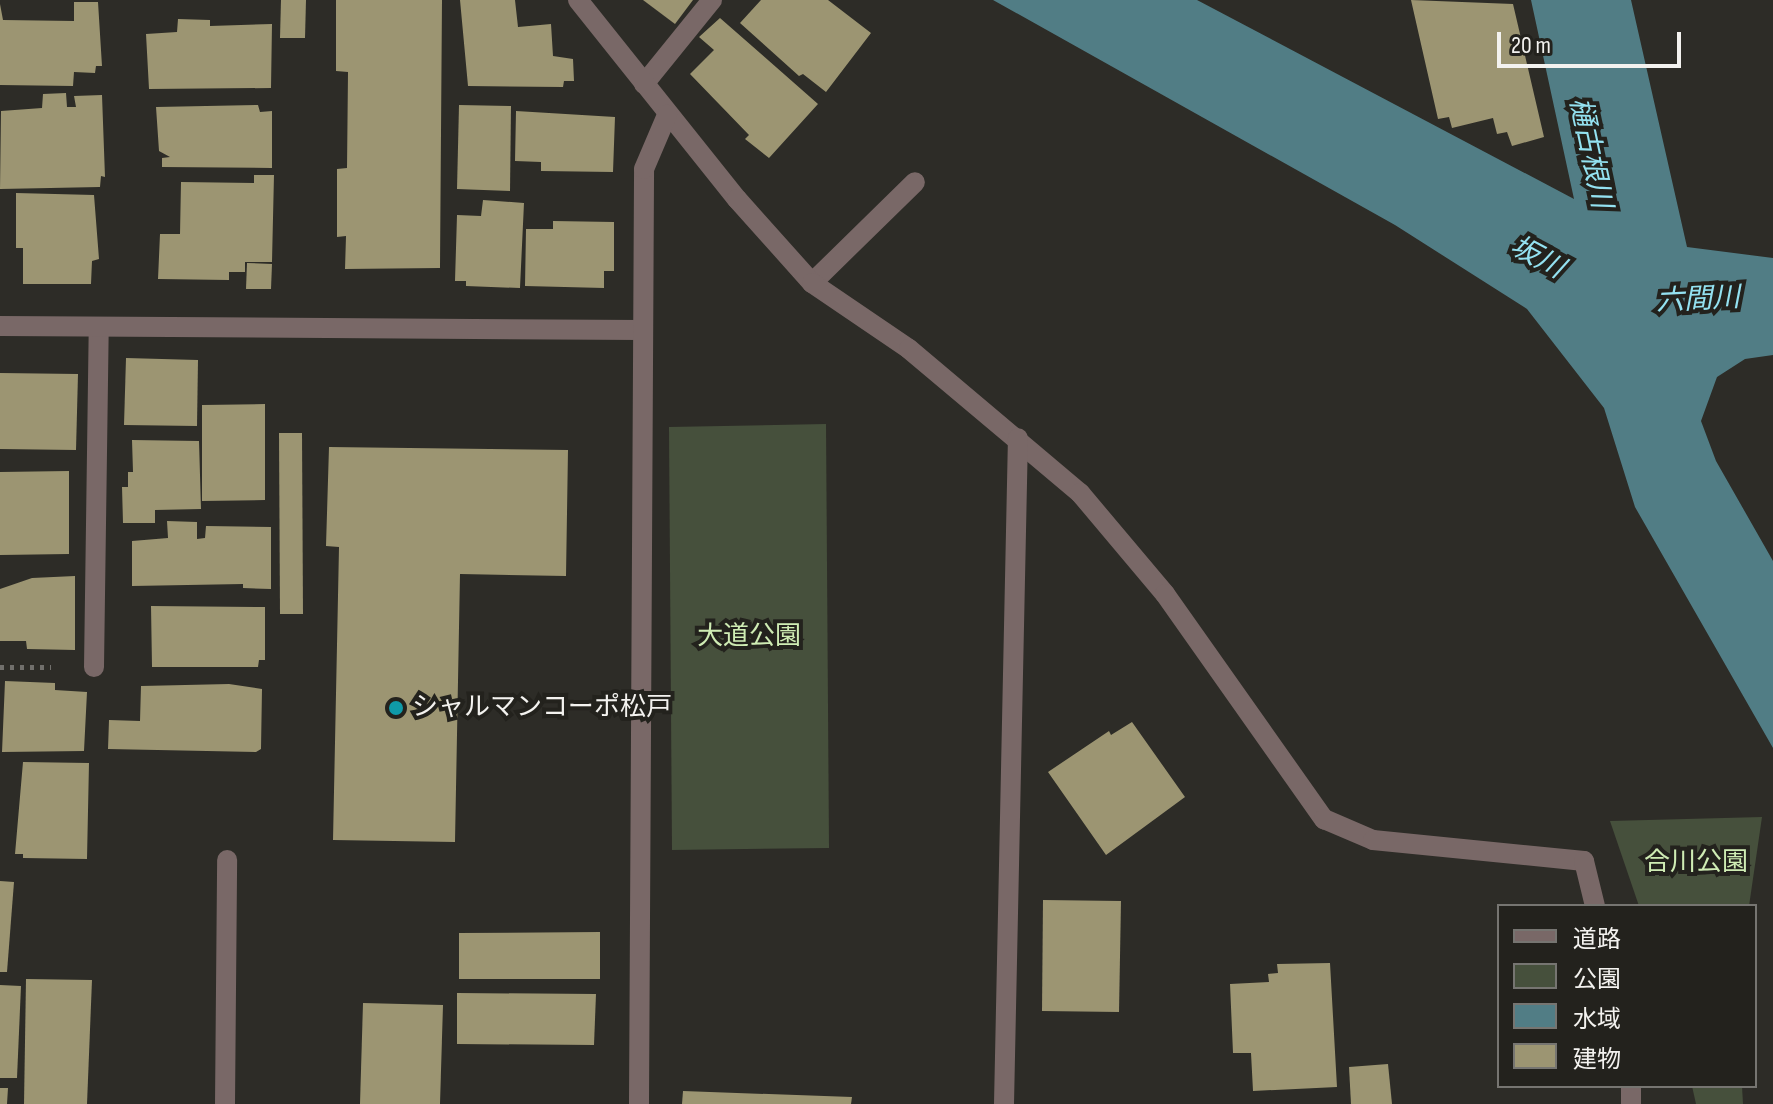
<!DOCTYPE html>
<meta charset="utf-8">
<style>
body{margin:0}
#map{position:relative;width:1773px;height:1104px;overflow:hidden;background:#2d2c27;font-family:"Sofia Sans Condensed","Noto Sans JP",sans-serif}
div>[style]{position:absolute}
.green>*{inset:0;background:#46503c}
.water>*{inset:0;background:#517d85}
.building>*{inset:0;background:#9c9572}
.path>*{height:5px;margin-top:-2.5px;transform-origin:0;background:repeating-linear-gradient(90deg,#71706c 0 4px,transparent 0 10px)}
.service>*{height:20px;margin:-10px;padding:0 10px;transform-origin:10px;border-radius:10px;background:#796867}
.minor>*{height:20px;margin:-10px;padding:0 10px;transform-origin:10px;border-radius:10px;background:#796867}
.dots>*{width:22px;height:22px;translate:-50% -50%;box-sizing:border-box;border:4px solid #23221d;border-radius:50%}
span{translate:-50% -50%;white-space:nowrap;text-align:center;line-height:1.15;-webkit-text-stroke:8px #23221d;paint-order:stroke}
.park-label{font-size:26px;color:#cfecb4}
.poi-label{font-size:26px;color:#f3f2ef}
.left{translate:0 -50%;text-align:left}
.water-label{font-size:28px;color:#94e2f1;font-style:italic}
.legend{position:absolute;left:1497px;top:904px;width:260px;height:184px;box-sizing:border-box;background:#23221d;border:2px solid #767571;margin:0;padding:10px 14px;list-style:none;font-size:24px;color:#f3f2ef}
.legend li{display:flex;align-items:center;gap:16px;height:40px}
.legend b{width:40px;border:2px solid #767571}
.scale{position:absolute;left:1497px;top:32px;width:184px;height:36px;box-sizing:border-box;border:4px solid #f3f2ef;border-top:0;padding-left:10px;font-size:24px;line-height:28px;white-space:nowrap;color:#f3f2ef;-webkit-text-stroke:6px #23221d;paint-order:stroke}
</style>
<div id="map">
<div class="green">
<div style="clip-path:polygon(826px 424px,829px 848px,672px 850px,669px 427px)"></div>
<div style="clip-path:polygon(1762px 817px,1749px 906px,1639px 906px,1610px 821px)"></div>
<div style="clip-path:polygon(1692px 1086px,1742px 1086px,1743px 1104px,1696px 1104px)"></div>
</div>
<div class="water">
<div style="clip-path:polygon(993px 0,1197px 0,1574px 199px,1531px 0,1631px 0,1687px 247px,1773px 258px,1773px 355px,1745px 359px,1717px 377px,1701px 421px,1716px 461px,1773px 561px,1773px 748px,1635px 507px,1604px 408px,1527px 309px,1395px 225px)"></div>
</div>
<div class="building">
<div style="clip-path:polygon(281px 0,306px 0,305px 38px,280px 38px)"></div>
<div style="clip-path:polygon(336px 0,442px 0,440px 268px,345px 269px,346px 236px,337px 237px,337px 169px,347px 168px,348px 72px,336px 71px)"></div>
<div style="clip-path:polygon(460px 0,515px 0,518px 27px,551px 24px,553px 56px,573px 59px,574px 81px,564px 81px,563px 87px,468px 86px)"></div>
<div style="clip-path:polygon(643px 0,693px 0,675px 24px)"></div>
<div style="clip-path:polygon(761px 0,828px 0,871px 33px,826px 92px,803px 74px,799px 76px,740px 23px)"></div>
<div style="clip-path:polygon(1411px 0,1513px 4px,1544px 137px,1512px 146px,1507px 132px,1497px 134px,1493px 118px,1452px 128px,1449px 117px,1438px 119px)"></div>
<div style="clip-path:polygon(74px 2px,98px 2px,102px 66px,96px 66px,95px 73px,74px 72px,73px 86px,0 85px,0 4px,3px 20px,74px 21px)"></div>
<div style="clip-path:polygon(720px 18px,818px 104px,769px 158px,745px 139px,749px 135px,690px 74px,714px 50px,699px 37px)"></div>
<div style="clip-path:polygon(178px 19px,210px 20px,210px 26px,272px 24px,271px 88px,149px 89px,146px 34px,177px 32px)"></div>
<div style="clip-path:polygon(66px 93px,67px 107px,76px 107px,74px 96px,102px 95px,105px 177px,101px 176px,100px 187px,0 189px,1px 111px,42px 108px,43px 94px)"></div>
<div style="clip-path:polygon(258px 105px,260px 112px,272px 111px,272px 168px,162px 167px,162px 158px,170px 157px,159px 151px,156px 107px)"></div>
<div style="clip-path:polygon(459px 105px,511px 106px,510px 191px,457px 189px)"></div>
<div style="clip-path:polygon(516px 111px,615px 117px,613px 172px,541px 171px,541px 162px,515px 161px)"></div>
<div style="clip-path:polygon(254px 175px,274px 175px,272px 262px,245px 262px,245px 272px,229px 272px,229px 280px,158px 279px,160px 234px,180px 234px,181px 182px,254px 183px)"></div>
<div style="clip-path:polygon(16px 193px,94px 195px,99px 259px,92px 261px,91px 284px,23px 284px,23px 248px,16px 248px)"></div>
<div style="clip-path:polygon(483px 200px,524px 203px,520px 288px,466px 286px,466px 281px,455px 281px,457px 215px,481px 216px)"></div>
<div style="clip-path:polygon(553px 221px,614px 222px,614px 271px,604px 271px,604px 288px,525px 286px,526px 229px,553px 229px)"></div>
<div style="clip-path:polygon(247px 263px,272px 264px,271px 289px,246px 289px)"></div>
<div style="clip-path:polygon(126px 358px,198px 360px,197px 426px,124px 425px)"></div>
<div style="clip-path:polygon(0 373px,78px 374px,76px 450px,0 449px)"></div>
<div style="clip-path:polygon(265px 404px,265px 500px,202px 501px,202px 405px)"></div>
<div style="clip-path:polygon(279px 433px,302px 433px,303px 614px,280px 614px)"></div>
<div style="clip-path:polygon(132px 440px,199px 441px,201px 509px,155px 510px,155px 523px,123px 523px,122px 487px,128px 487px,128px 472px,133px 472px)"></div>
<div style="clip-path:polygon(329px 447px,568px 450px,566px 576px,460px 574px,455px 842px,333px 840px,339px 547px,326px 546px)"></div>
<div style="clip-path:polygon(69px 471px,69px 554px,0 555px,0 472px)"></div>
<div style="clip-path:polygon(167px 521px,197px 522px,197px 539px,205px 538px,206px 526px,271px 527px,271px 589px,243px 588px,243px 584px,132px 586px,132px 541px,168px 538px)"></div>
<div style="clip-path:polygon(75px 576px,75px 650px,27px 649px,26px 641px,0 641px,0 589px,32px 578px)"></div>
<div style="clip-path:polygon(151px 606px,265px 607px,265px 660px,259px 660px,258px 667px,152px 667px)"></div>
<div style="clip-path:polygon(5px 681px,55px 683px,55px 690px,87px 692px,84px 751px,2px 752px)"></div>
<div style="clip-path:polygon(229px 684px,262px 689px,261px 749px,256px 752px,108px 749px,109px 720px,140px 721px,141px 686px)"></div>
<div style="clip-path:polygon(1132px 722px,1185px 797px,1106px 855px,1048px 772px,1109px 731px,1111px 735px)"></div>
<div style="clip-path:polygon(23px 762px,89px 763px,87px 859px,23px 858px,23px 854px,15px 854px)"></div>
<div style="clip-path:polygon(0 881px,14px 882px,7px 972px,0 972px)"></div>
<div style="clip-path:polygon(1043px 900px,1121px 901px,1119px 1012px,1042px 1011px)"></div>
<div style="clip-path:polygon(600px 932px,600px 979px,459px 979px,459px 933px)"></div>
<div style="clip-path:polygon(1330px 963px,1337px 1087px,1253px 1091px,1251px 1053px,1233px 1053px,1230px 984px,1269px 982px,1268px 974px,1278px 973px,1277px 964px)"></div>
<div style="clip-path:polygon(26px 979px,92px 980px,87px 1104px,24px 1104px)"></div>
<div style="clip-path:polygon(0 985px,21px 986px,17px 1078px,0 1078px)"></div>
<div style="clip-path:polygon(457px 993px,596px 994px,594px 1045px,457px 1044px)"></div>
<div style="clip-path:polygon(363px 1003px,443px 1005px,440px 1104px,360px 1104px)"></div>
<div style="clip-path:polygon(1388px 1064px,1392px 1104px,1351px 1104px,1349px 1067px)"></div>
<div style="clip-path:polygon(0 1088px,8px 1088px,7px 1104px,0 1104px)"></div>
<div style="clip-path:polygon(683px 1091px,852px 1097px,851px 1104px,682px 1104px)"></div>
</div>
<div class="path">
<div style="left:0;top:667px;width:51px"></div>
</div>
<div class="service">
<div style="left:644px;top:84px;width:108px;rotate:-51deg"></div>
<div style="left:812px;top:283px;width:144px;rotate:-44.4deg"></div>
<div style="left:94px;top:667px;width:340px;rotate:-89.2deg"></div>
<div style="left:225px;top:1104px;width:244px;rotate:-89.5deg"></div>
</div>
<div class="minor">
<div style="left:578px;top:0;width:255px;rotate:51.4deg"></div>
<div style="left:737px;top:199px;width:113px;rotate:48.2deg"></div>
<div style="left:812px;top:283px;width:117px;rotate:34.2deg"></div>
<div style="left:909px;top:349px;width:224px;rotate:40.1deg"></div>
<div style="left:1080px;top:493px;width:132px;rotate:49.9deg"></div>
<div style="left:1165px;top:594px;width:276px;rotate:54.8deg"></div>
<div style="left:1324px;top:819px;width:53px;rotate:23.2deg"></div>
<div style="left:1373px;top:840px;width:212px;rotate:5.7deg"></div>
<div style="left:1584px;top:861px;width:46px;rotate:76.3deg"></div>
<div style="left:0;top:326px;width:641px;rotate:0.36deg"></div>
<div style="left:1631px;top:1086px;width:18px;rotate:90deg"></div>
<div style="left:639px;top:1104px;width:935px;rotate:-89.69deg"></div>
<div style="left:644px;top:169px;width:59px;rotate:-66.9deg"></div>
<div style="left:1004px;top:1104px;width:666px;rotate:-88.8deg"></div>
</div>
<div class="dots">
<div style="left:396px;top:708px;background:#0f9aa8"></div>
</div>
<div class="park-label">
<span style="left:749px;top:637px">大道公園</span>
<span style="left:1696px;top:863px">合川公園</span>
</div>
<div class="poi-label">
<span class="left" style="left:412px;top:708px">シャルマンコーポ松戸</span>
</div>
<div class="water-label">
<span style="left:1590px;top:153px;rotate:78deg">樋古根川</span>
<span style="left:1537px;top:258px;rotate:28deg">坂川</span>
<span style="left:1698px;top:300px;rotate:-3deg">六間川</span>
</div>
<ul class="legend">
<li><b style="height:10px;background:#796867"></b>道路</li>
<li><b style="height:22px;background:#46503c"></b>公園</li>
<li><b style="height:22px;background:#517d85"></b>水域</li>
<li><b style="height:22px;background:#9c9572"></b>建物</li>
</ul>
<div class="scale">20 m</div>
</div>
